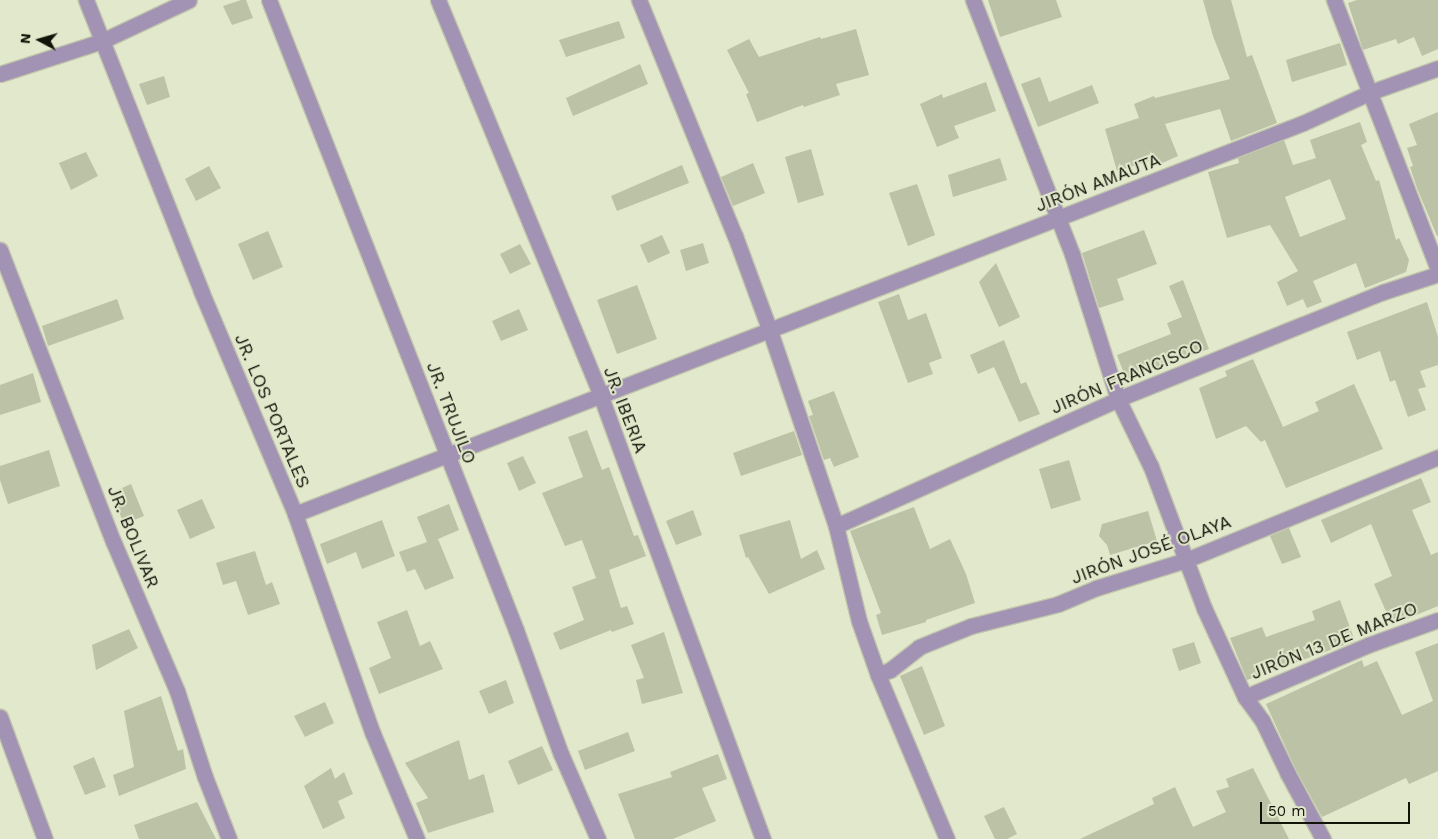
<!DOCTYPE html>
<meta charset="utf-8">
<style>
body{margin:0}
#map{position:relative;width:1438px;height:839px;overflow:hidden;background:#e2e8cb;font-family:"Work Sans",sans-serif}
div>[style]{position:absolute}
.building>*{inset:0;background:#bbc2a5}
.roads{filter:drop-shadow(1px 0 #c1c6ac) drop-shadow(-1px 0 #c1c6ac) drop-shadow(0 1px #c1c6ac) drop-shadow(0 -1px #c1c6ac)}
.street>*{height:15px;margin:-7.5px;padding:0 7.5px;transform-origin:7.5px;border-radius:7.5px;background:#a292b3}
span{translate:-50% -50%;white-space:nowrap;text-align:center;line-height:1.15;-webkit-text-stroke:4px #e2e8cb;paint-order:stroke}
.street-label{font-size:18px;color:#121409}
.north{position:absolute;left:15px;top:15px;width:50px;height:50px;-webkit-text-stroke:4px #e2e8cb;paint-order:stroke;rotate:276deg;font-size:14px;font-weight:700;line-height:20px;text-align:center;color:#121409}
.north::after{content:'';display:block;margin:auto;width:18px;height:22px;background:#121409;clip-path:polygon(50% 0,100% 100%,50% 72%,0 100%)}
.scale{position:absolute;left:1260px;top:802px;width:150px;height:22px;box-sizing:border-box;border:2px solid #121409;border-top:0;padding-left:6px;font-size:15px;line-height:18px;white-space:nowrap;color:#121409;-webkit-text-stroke:4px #e2e8cb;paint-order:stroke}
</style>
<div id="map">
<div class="building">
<div style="clip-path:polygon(241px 0,246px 0,253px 18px,232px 25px,223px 6px)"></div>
<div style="clip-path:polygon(988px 0,1056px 0,1062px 17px,1000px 37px)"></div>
<div style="clip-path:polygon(1203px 0,1231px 0,1247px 57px,1252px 55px,1277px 123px,1231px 141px,1220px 109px,1165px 124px,1178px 156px,1158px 165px,1156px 159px,1117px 171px,1105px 129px,1139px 118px,1134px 104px,1154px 96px,1155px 98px,1230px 79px,1213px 36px)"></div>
<div style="clip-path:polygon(1357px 0,1438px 0,1438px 49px,1422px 56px,1414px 37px,1398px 44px,1396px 39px,1363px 50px,1348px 3px)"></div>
<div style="clip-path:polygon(619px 21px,625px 38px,566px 57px,559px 40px)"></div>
<div style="clip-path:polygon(856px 29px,869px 75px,836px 84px,840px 95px,804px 107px,803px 105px,757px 122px,746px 94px,749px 93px,727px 50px,749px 39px,759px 57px,820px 37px,821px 39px)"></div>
<div style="clip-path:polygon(1340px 43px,1347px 65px,1292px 82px,1286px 60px)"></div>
<div style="clip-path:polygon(640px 64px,648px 84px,573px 116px,566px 98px)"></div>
<div style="clip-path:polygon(164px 76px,170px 97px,147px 105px,139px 84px)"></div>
<div style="clip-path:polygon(1040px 77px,1049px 102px,1092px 85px,1099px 103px,1038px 127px,1021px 84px)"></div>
<div style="clip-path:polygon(986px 82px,996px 111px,954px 126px,959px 138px,937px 147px,920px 104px,942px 94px,943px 98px)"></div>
<div style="clip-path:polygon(1438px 112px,1438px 236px,1437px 236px,1417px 188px,1410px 167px,1413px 166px,1407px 148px,1417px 145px,1409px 124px)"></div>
<div style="clip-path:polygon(evenodd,1360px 122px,1367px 142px,1361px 145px,1376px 181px,1379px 180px,1396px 240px,1399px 238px,1409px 260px,1406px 272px,1365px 288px,1356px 263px,1313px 281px,1322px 302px,1307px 308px,1303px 299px,1287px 306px,1277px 282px,1298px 271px,1270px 225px,1227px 238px,1208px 172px,1239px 163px,1238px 158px,1284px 140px,1293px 165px,1316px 158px,1310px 140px,1360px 122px,1330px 179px,1346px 219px,1300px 237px,1285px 197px,1330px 179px)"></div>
<div style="clip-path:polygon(811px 149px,824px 195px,798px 203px,785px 157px)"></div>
<div style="clip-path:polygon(86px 152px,98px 176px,71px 190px,59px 163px)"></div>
<div style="clip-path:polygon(1000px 158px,1007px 180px,953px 197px,948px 175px)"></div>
<div style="clip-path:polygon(753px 163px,765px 193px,733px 206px,721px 177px)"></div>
<div style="clip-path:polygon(682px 165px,689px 183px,617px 211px,611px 196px)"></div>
<div style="clip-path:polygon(209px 166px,221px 188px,196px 201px,185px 179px)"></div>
<div style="clip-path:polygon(917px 184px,935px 235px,908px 246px,889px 193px)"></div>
<div style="clip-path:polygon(1144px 230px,1157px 264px,1117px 279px,1124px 300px,1099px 308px,1082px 253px)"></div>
<div style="clip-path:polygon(268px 231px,283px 267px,253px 280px,238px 244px)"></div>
<div style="clip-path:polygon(662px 235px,670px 253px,648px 263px,640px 245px)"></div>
<div style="clip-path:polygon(703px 243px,709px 263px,686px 271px,680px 250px)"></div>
<div style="clip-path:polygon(520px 244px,531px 264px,510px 274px,500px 254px)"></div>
<div style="clip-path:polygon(996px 263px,1020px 317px,999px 327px,979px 282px)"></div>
<div style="clip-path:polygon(1183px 280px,1209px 349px,1126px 379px,1117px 355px,1171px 334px,1167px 323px,1182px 317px,1169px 286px)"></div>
<div style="clip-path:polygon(637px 285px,657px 339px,617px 354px,597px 300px)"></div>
<div style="clip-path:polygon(899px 294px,908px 320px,926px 313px,942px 358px,929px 363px,933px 374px,908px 383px,878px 302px)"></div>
<div style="clip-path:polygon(117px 299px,124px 319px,48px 346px,42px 326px)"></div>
<div style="clip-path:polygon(1427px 302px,1438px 337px,1438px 365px,1420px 371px,1426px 387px,1418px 389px,1426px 410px,1408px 417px,1395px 380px,1390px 382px,1380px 351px,1357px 360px,1347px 332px)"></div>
<div style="clip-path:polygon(519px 309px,528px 330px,501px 341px,492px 321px)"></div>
<div style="clip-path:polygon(1004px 340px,1021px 384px,1026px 382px,1040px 414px,1019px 422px,994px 367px,978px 374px,970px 355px)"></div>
<div style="clip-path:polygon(1253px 359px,1283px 427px,1319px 411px,1315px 402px,1354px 384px,1383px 449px,1286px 488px,1265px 440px,1261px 442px,1246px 426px,1216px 439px,1199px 388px,1227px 376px,1225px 371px)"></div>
<div style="clip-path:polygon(33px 373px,41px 402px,0 415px,0 385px)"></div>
<div style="clip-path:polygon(834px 391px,859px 457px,834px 467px,830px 458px,824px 460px,809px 416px,813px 415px,808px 401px)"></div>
<div style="clip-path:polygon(587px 430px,602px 470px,609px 467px,634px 536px,638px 535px,646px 556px,609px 570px,621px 608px,627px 606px,634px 624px,612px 632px,611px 630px,560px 650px,553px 633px,584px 620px,572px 587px,596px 578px,582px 540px,565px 546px,542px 493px,583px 477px,568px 437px)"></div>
<div style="clip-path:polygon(794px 431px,802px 455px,741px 476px,733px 453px)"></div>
<div style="clip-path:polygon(49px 450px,60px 486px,8px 504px,0 480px,0 466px)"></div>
<div style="clip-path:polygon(523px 456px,536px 483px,519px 491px,507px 463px)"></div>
<div style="clip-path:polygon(1069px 460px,1081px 500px,1051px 509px,1039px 469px)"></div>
<div style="clip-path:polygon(1421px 478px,1431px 502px,1412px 510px,1431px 555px,1438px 552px,1438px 606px,1392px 625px,1374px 584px,1392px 576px,1371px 524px,1331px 543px,1321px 520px)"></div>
<div style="clip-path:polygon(131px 484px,144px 516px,124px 524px,111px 493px)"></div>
<div style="clip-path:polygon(202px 499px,215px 528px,190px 539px,177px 510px)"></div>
<div style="clip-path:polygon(449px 504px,459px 530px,438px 539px,454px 578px,425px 590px,415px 569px,407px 572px,399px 552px,427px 542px,417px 517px)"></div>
<div style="clip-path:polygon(914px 507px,930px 549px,950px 539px,966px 574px,975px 603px,926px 620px,926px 622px,882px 635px,876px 615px,881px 613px,850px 531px)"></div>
<div style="clip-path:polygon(693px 510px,702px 535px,676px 545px,666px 521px)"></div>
<div style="clip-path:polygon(1148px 511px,1157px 541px,1110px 555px,1107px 545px,1099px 536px,1102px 524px)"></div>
<div style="clip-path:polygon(382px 520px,395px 556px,362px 569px,356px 552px,327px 564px,320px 544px)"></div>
<div style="clip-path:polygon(790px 520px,801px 559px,817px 550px,825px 569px,769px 594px,748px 557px,746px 558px,739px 535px)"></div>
<div style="clip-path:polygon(1289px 528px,1301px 557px,1282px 564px,1270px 536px)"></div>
<div style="clip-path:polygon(255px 551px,266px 585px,272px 582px,280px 604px,248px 615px,236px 581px,223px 585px,216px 563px)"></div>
<div style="clip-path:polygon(1340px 600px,1355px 641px,1247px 680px,1230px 638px,1262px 627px,1266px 637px,1315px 620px,1312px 611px)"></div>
<div style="clip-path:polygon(407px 610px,420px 646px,430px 641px,443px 669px,379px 694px,369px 668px,391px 658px,377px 622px)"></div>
<div style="clip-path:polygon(129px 629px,138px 648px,96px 670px,92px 645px)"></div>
<div style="clip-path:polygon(664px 632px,683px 693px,642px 704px,636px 680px,644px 678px,631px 645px)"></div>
<div style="clip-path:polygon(1194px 642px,1201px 663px,1179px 671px,1172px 649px)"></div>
<div style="clip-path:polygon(1438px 643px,1438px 771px,1409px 784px,1406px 778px,1322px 817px,1296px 770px,1266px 704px,1362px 660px,1364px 667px,1377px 661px,1402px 715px,1433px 701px,1415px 652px)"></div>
<div style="clip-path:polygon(922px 666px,945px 726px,924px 735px,900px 676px)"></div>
<div style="clip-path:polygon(506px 680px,514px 703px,489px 714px,479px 691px)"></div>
<div style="clip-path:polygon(161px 696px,178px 751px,183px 749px,186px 769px,119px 796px,113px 775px,134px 767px,124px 711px)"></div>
<div style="clip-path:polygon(325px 702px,334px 723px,305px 737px,294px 716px)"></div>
<div style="clip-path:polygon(628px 732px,635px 751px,585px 770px,578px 751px)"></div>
<div style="clip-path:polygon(459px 740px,469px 780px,484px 774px,494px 812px,428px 833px,416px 803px,428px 798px,405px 763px)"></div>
<div style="clip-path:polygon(542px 746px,553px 770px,518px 785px,508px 761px)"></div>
<div style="clip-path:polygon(718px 754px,727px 779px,702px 788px,716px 821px,673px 839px,635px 839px,618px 794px,672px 777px,670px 772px)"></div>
<div style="clip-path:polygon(94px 757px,106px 787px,85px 795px,73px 766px)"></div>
<div style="clip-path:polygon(331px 768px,335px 779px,344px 772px,353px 794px,338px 801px,345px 818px,323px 829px,304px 786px)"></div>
<div style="clip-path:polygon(1253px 768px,1289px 839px,1080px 839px,1154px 804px,1152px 798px,1175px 787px,1193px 827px,1226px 812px,1216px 791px,1229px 787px,1226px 779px)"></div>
<div style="clip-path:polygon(197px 802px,216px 839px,139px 839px,134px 825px)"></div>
<div style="clip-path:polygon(1004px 807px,1017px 834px,1007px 839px,995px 839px,984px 816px)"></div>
</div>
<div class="roads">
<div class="street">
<div style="left:86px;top:0;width:313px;rotate:68.4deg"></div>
<div style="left:201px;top:291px;width:242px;rotate:67.1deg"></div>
<div style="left:295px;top:514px;width:233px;rotate:70.5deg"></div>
<div style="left:373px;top:734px;width:114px;rotate:67.3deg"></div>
<div style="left:269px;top:0;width:677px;rotate:68.59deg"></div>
<div style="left:516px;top:630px;width:132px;rotate:70.1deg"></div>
<div style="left:561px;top:754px;width:93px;rotate:66.5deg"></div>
<div style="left:438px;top:0;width:426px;rotate:67.6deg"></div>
<div style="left:600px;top:394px;width:474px;rotate:69.9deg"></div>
<div style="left:639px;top:0;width:255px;rotate:67.9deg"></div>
<div style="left:735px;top:236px;width:101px;rotate:69.8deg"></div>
<div style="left:770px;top:331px;width:206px;rotate:71.3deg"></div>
<div style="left:836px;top:526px;width:98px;rotate:76.4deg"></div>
<div style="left:859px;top:621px;width:57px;rotate:70.6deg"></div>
<div style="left:878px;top:675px;width:178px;rotate:67.2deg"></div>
<div style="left:973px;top:0;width:273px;rotate:68.7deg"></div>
<div style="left:1072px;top:254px;width:152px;rotate:72.4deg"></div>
<div style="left:1118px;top:399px;width:76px;rotate:64.1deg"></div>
<div style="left:1151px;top:467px;width:151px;rotate:69.4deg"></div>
<div style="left:1204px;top:608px;width:98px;rotate:65.3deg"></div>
<div style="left:1245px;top:697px;width:29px;rotate:54deg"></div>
<div style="left:1262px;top:720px;width:60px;rotate:64.3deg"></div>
<div style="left:1288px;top:774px;width:74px;rotate:61.7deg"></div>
<div style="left:1334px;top:0;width:289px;rotate:68.9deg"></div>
<div style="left:0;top:74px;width:107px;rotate:-17.9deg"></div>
<div style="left:102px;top:41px;width:96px;rotate:-25.2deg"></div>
<div style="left:0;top:250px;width:312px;rotate:68.8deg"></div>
<div style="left:113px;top:541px;width:163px;rotate:66.9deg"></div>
<div style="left:177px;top:691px;width:90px;rotate:72deg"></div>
<div style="left:205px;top:777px;width:66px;rotate:68.8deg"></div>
<div style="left:295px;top:514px;width:1081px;rotate:-21.2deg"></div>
<div style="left:1303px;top:123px;width:75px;rotate:-24.5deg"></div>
<div style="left:1371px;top:92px;width:71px;rotate:-19.7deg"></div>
<div style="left:836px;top:526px;width:309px;rotate:-24.2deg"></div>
<div style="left:1118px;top:399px;width:286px;rotate:-22deg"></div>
<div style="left:1383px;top:292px;width:58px;rotate:-18.1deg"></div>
<div style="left:878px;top:675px;width:13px;rotate:-23deg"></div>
<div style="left:890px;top:670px;width:37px;rotate:-38deg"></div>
<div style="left:919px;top:647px;width:56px;rotate:-22deg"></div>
<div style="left:971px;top:626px;width:90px;rotate:-14.2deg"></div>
<div style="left:1058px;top:604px;width:41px;rotate:-22.8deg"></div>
<div style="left:1096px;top:588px;width:94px;rotate:-17.3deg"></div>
<div style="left:1186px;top:560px;width:272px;rotate:-22.2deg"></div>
<div style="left:1245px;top:697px;width:134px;rotate:-22.9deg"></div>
<div style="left:1368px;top:645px;width:74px;rotate:-19.7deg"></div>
<div style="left:0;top:717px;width:130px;rotate:69.8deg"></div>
</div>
</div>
<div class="street-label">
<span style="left:1098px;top:183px;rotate:-21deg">JIRÓN AMAUTA</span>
<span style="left:1127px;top:377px;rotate:-23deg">JIRÓN FRANCISCO</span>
<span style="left:625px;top:410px;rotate:69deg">JR. IBERIA</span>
<span style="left:272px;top:411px;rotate:67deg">JR. LOS PORTALES</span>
<span style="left:451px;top:413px;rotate:69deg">JR. TRUJILO</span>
<span style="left:133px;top:537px;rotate:68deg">JR. BOLIVAR</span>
<span style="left:1151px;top:550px;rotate:-20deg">JIRÓN JOSÉ OLAYA</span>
<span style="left:1334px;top:641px;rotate:-22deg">JIRÓN 13 DE MARZO</span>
</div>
<div class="north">N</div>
<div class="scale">50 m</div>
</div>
